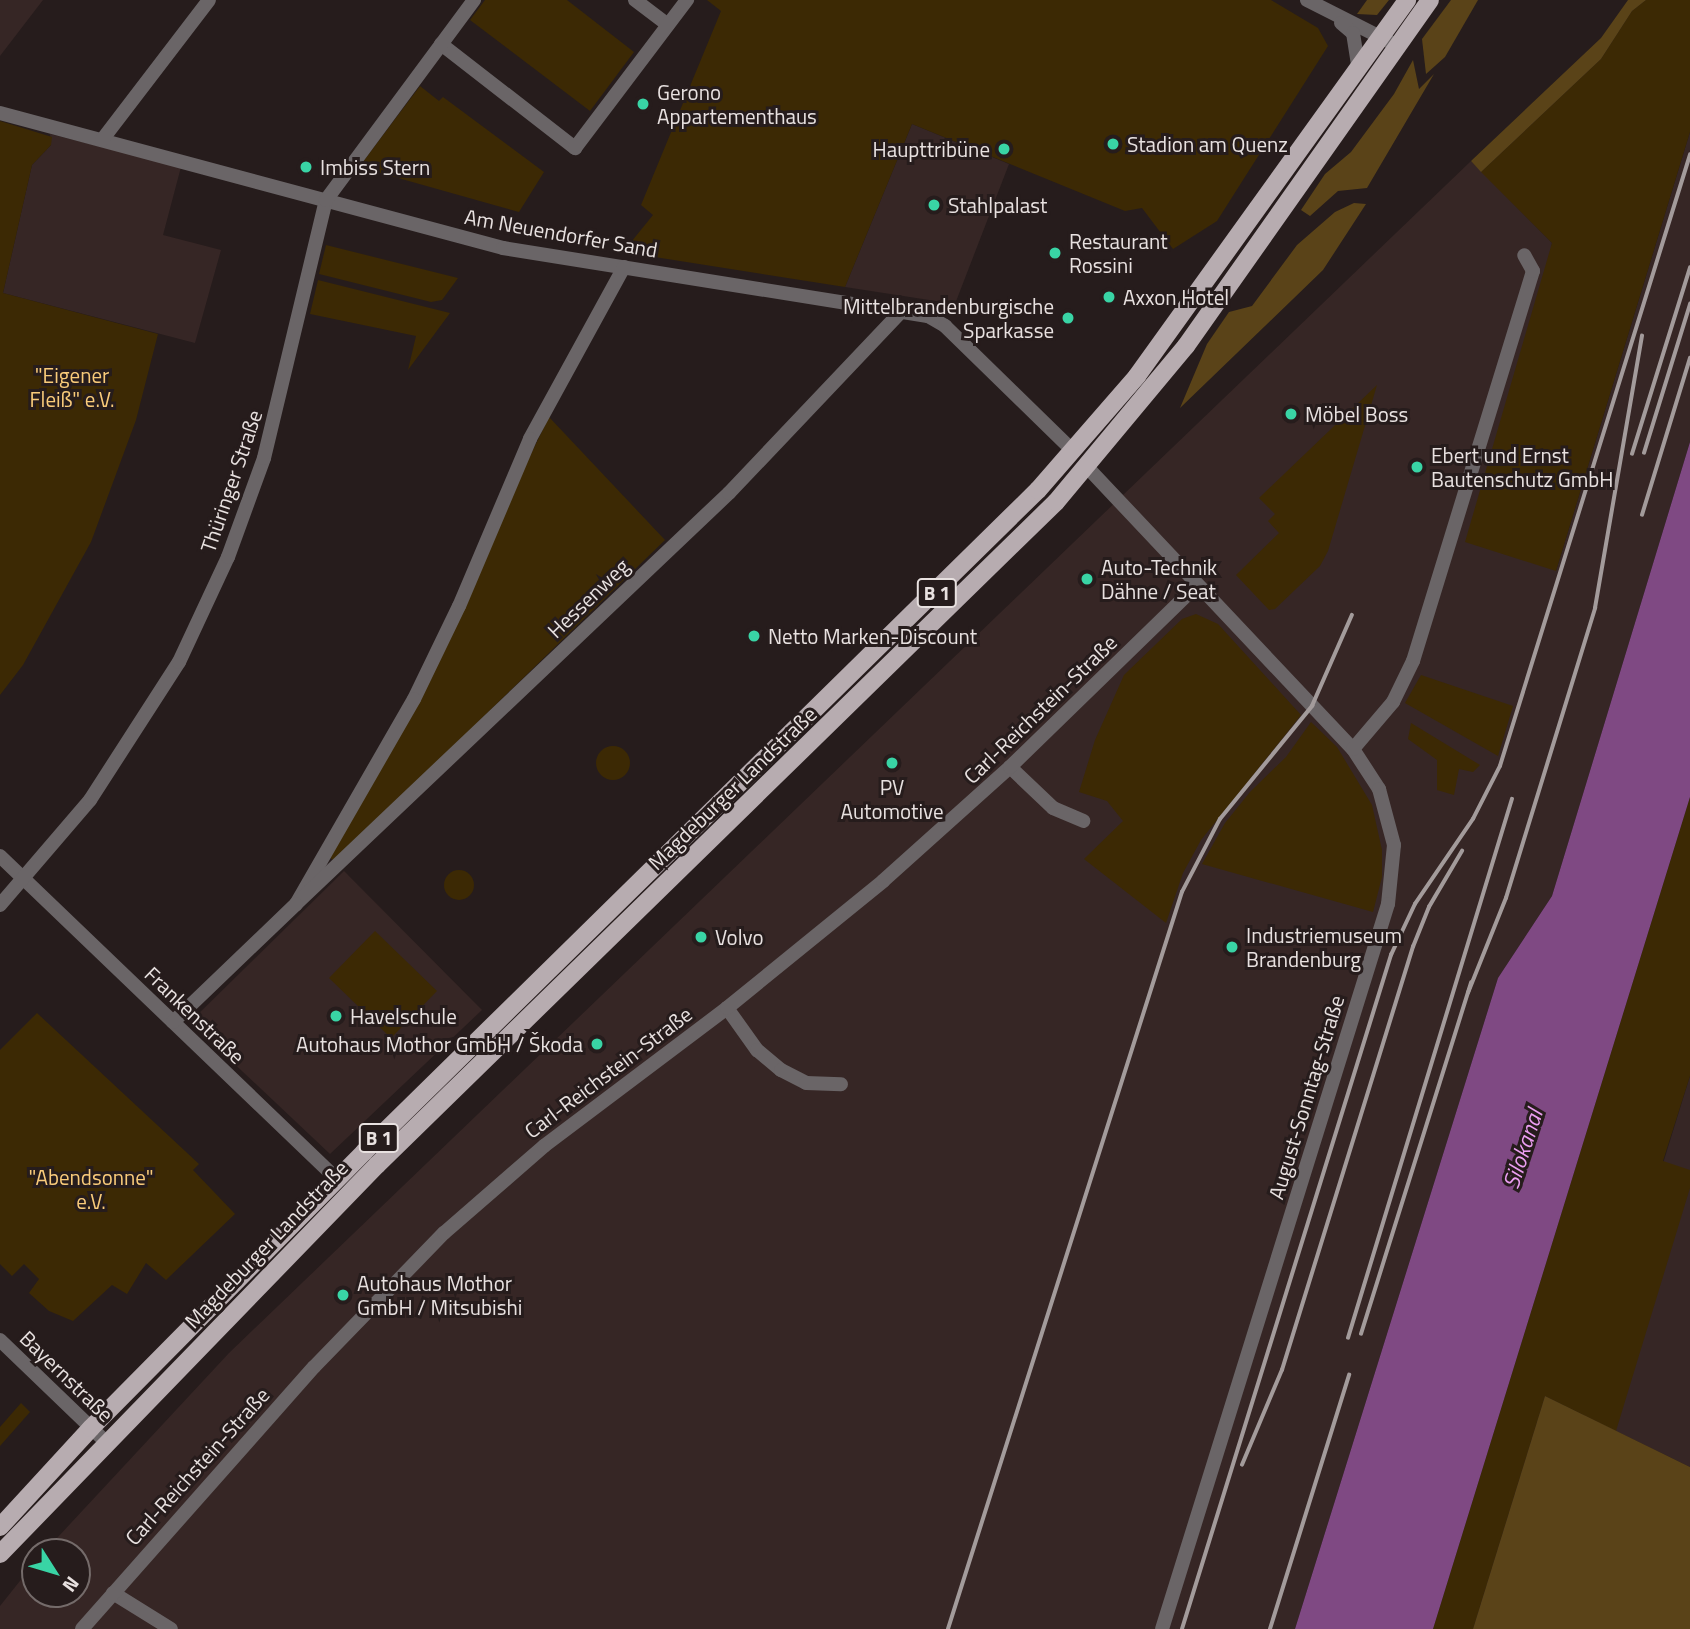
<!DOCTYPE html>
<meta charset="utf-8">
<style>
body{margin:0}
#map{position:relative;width:1690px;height:1629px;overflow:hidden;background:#261c1c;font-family:"Titillium Web",sans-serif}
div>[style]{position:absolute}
.built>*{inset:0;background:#362625}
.green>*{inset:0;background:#3c2904}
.round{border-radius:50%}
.forest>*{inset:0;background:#5a4318}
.water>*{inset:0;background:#7f4983}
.minor>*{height:14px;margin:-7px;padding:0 7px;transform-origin:7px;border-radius:7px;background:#6a6567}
.major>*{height:18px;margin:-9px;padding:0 9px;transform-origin:9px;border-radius:9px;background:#b7acb0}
.rail>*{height:3.5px;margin:-1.75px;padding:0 1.75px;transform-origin:1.75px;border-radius:1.75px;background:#a39b9b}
.dots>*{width:19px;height:19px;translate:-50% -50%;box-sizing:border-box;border:4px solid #261c1c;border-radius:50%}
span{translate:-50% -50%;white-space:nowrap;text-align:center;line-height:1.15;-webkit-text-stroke:6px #261c1c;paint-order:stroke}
.shield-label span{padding:2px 5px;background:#261c1c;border:2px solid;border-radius:5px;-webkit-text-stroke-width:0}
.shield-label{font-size:19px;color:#e8e1e0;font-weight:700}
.poi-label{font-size:21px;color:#e8e1e0}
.left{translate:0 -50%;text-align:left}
.right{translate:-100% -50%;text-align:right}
.street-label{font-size:21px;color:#e8e1e0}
.park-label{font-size:21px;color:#f9cb7a}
.water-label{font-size:23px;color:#eb9ef1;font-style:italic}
.north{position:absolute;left:21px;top:1538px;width:70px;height:70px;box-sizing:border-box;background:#261c1c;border:2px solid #746b6a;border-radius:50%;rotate:127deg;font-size:19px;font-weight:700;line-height:28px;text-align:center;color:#e8e1e0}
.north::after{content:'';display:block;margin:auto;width:24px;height:32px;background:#39d4a5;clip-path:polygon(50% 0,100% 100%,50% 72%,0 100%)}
</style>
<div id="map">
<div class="built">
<div style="clip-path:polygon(0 0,43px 0,0 56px)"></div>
<div style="clip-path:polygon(912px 124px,1009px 164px,955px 304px,845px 287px)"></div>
<div style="clip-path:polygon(1690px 132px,1690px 442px,1552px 896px,1498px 978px,1295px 1629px,0 1629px,0 1606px,35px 1562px,35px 1594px,77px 1594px,77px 1552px,44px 1552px,229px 1353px,1471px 161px,1552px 243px,1549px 260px,1556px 571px)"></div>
<div style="clip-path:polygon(50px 134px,181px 167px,163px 235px,221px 250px,195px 343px,3px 293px,32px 165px,51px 145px)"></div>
<div style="clip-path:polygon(344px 871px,482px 1010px,330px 1154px,190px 1022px)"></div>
<div style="clip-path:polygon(1690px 1076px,1690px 1467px,1585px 1416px)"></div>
</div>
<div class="green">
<div style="clip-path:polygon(485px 0,567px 0,634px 52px,590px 111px,470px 20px)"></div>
<div style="clip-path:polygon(707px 0,1271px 0,1318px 28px,1328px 46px,1217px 221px,1173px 249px,1142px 208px,1125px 211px,912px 124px,845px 287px,623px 252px,653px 215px,641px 205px,721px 11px)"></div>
<div style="clip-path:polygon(1646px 0,1690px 0,1690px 132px,1556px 571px,1465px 542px,1552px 243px,1481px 172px,1601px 59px,1632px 11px)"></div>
<div style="clip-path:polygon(420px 86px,439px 101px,443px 97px,544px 172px,519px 212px,359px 167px)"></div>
<div style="clip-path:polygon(0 121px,52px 137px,51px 145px,32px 165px,3px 293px,158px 334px,136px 420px,91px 542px,23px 665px,0 695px)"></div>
<div style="clip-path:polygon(326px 245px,458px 278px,442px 300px,431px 302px,319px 274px)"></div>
<div style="clip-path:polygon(318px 280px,450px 313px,408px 370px,416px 336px,310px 314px)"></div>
<div style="clip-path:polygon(1377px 385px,1328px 551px,1320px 566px,1275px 609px,1269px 610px,1236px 575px,1279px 533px,1268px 521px,1275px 514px,1259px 498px)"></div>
<div style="clip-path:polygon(549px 417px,665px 540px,335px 861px,327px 856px,368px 788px)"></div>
<div style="clip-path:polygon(1196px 614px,1218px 624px,1301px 715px,1201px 840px,1183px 873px,1166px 923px,1084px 859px,1123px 821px,1107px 801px,1079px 792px,1095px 740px,1124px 675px,1182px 619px)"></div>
<div style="clip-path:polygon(1421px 675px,1513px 706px,1498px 756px,1405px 703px)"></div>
<div style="clip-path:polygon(1311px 722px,1337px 747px,1372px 805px,1382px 850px,1382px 877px,1373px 912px,1202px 864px,1225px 823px,1250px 792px,1286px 757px)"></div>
<div style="clip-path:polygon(1411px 723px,1480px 765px,1473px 772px,1459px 769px,1454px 795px,1437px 790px,1437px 760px,1408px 739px)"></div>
<div class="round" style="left:596px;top:746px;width:34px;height:34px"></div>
<div style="clip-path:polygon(1690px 797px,1690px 1076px,1663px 1161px,1690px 1170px,1690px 1188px,1616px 1431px,1545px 1396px,1473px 1629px,1433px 1629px)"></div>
<div class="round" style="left:444px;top:870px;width:30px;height:30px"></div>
<div style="clip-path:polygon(375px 931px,437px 991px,391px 1038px,329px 978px)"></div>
<div style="clip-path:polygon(37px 1013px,199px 1164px,193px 1170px,235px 1214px,166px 1280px,146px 1263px,127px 1294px,112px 1285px,73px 1321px,49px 1311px,29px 1293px,39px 1279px,24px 1264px,12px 1276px,0 1264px,0 1050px)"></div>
<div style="clip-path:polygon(21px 1403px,30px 1412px,0 1446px,0 1427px)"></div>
</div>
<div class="forest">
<div style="clip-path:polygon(1367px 0,1389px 0,1377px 15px,1357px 14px)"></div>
<div style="clip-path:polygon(1451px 0,1478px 0,1445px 57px,1426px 74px,1422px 39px)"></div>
<div style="clip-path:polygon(1628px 0,1646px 0,1632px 11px,1601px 59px,1481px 172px,1471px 161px,1601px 38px)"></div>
<div style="clip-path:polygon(1413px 60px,1419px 89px,1434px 74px,1367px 188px,1338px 191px,1310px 216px,1301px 210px,1325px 174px,1351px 152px,1394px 94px)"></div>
<div style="clip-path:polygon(1354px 203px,1366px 204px,1323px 270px,1180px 408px,1207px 344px,1229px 312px,1252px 306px,1297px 245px,1335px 212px)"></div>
<div style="clip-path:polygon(1545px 1396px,1690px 1467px,1690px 1629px,1473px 1629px)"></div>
</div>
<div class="water">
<div style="clip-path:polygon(1690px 442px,1690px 797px,1433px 1629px,1295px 1629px,1498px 978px,1552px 896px)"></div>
</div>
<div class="minor">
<div style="left:635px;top:0;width:41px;rotate:37.1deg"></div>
<div style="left:1307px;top:0;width:93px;rotate:26.8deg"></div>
<div style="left:1341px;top:23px;width:16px;rotate:40deg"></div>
<div style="left:1353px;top:33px;width:33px;rotate:81deg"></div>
<div style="left:441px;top:44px;width:170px;rotate:37.8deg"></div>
<div style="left:575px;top:148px;width:186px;rotate:-52.9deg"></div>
<div style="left:0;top:113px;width:521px;rotate:15.02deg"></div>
<div style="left:503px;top:248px;width:430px;rotate:9.1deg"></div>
<div style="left:928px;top:316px;width:20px;rotate:30deg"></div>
<div style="left:945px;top:326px;width:179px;rotate:44.3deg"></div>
<div style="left:102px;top:140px;width:176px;rotate:-52.6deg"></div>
<div style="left:624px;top:267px;width:196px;rotate:118.7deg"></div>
<div style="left:530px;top:439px;width:181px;rotate:113deg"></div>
<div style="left:459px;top:606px;width:103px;rotate:115.8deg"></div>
<div style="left:414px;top:699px;width:237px;rotate:119.9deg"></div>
<div style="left:296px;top:904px;width:597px;rotate:-43.51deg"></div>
<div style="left:729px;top:493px;width:250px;rotate:-46.5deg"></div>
<div style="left:1088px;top:468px;width:386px;rotate:46.7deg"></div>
<div style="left:1353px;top:749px;width:48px;rotate:57deg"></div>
<div style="left:1379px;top:789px;width:58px;rotate:75deg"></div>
<div style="left:1394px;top:845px;width:59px;rotate:95.8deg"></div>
<div style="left:1388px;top:904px;width:759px;rotate:107.31deg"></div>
<div style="left:1353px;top:749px;width:62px;rotate:-49.6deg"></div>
<div style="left:1393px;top:702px;width:46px;rotate:-64deg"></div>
<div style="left:1413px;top:661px;width:408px;rotate:-72.9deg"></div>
<div style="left:1533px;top:271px;width:18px;rotate:-119deg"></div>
<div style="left:1010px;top:767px;width:59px;rotate:43.6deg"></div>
<div style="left:1053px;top:808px;width:33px;rotate:23deg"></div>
<div style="left:0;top:856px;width:467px;rotate:43.8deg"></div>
<div style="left:0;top:905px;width:138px;rotate:-49.4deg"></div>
<div style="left:90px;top:800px;width:164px;rotate:-57.2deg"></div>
<div style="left:179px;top:662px;width:116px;rotate:-65deg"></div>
<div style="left:228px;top:557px;width:105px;rotate:-70deg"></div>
<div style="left:264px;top:458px;width:265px;rotate:-76.5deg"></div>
<div style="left:326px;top:200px;width:249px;rotate:-53.5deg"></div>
<div style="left:727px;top:1008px;width:52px;rotate:54.5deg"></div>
<div style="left:757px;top:1050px;width:31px;rotate:40deg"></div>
<div style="left:781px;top:1070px;width:28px;rotate:27deg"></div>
<div style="left:806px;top:1083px;width:35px;rotate:2deg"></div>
<div style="left:173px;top:1022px;width:170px;rotate:-43.8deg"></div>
<div style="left:0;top:1340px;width:146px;rotate:43.9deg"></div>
<div style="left:113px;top:1593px;width:68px;rotate:31.8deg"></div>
<div style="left:82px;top:1629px;width:350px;rotate:-48.5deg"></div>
<div style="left:314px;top:1367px;width:187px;rotate:-45.9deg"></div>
<div style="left:444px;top:1233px;width:133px;rotate:-41deg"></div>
<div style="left:544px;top:1146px;width:229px;rotate:-37deg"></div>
<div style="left:727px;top:1008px;width:201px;rotate:-39.1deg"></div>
<div style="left:883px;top:881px;width:171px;rotate:-41.9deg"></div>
<div style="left:1010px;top:767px;width:260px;rotate:-44.2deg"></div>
</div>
<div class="major">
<div style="left:0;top:1527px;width:134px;rotate:-47.4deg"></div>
<div style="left:91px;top:1428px;width:388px;rotate:-45.3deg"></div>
<div style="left:364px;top:1152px;width:945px;rotate:-44.49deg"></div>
<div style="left:1038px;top:490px;width:151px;rotate:-49deg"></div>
<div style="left:1137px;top:376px;width:463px;rotate:-54.3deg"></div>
<div style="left:0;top:1554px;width:542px;rotate:-45.9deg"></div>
<div style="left:377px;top:1165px;width:949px;rotate:-44.32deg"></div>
<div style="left:1056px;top:502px;width:203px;rotate:-50.2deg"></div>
<div style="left:1186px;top:346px;width:423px;rotate:-54.8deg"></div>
</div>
<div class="rail">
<div style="left:1644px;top:453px;width:156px;rotate:-72.8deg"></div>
<div style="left:1632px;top:454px;width:195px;rotate:-72.7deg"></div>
<div style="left:1642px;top:515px;width:164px;rotate:-73deg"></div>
<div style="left:1468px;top:993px;width:102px;rotate:-68.2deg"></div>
<div style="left:1506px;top:898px;width:303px;rotate:-72.9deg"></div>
<div style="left:1595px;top:608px;width:276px;rotate:-80.2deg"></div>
<div style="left:1361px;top:1334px;width:368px;rotate:-72.6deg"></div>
<div style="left:1348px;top:1338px;width:563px;rotate:-73.08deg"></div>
<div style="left:1242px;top:1465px;width:103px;rotate:-67.2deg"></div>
<div style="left:1282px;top:1370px;width:443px;rotate:-72.8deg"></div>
<div style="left:1413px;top:947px;width:43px;rotate:-68.2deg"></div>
<div style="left:1429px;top:907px;width:65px;rotate:-59.5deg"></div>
<div style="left:948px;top:1629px;width:773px;rotate:-72.39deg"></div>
<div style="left:1182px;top:892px;width:82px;rotate:-62.5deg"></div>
<div style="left:1220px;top:819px;width:146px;rotate:-50.8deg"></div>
<div style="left:1312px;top:706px;width:99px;rotate:-66.3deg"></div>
<div style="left:1182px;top:1629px;width:706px;rotate:-72.77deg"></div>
<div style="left:1391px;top:955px;width:56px;rotate:-64.8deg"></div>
<div style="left:1415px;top:904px;width:103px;rotate:-55.7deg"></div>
<div style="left:1473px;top:819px;width:59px;rotate:-63deg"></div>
<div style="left:1500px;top:766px;width:640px;rotate:-72.73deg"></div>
<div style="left:1270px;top:1629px;width:266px;rotate:-72.7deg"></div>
</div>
<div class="dots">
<div style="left:643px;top:104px;background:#39d4a5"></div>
<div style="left:1113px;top:144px;background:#39d4a5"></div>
<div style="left:1004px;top:149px;background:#39d4a5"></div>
<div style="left:306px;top:167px;background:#39d4a5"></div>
<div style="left:934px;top:205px;background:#39d4a5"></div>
<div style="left:1055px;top:253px;background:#39d4a5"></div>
<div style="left:1109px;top:297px;background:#39d4a5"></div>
<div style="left:1068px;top:318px;background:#39d4a5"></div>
<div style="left:1291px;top:414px;background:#39d4a5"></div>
<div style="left:1417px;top:467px;background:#39d4a5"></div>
<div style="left:1087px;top:579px;background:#39d4a5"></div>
<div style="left:754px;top:636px;background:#39d4a5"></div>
<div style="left:892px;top:763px;background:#39d4a5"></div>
<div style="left:701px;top:937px;background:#39d4a5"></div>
<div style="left:1232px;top:947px;background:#39d4a5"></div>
<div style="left:336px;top:1016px;background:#39d4a5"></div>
<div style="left:597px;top:1044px;background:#39d4a5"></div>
<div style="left:343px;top:1295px;background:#39d4a5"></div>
</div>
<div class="shield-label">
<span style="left:937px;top:593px">B 1</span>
<span style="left:379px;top:1138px">B 1</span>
</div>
<div class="poi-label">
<span class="left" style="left:657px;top:104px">Gerono<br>Appartementhaus</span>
<span class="left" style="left:1127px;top:144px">Stadion am Quenz</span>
<span class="right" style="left:990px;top:149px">Haupttribüne</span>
<span class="left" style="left:320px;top:167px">Imbiss Stern</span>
<span class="left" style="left:948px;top:205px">Stahlpalast</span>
<span class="left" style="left:1069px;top:253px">Restaurant<br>Rossini</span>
<span class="left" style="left:1123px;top:297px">Axxon Hotel</span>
<span class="right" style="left:1054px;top:318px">Mittelbrandenburgische<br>Sparkasse</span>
<span class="left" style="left:1305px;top:414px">Möbel Boss</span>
<span class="left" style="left:1431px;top:467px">Ebert und Ernst<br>Bautenschutz GmbH</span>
<span class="left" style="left:1101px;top:579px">Auto-Technik<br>Dähne / Seat</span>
<span class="left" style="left:768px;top:636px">Netto Marken-Discount</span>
<span style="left:892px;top:799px">PV<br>Automotive</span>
<span class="left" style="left:1246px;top:947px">Industriemuseum<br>Brandenburg</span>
<span class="left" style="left:715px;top:937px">Volvo</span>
<span class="left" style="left:350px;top:1016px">Havelschule</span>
<span class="right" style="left:583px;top:1044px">Autohaus Mothor GmbH / Škoda</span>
<span class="left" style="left:357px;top:1295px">Autohaus Mothor<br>GmbH / Mitsubishi</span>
</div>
<div class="street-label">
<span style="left:561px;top:233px;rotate:10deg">Am Neuendorfer Sand</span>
<span style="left:231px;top:481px;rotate:-71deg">Thüringer Straße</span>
<span style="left:588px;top:598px;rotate:-44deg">Hessenweg</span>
<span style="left:1040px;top:709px;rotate:-44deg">Carl-Reichstein-Straße</span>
<span style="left:732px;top:788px;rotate:-44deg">Magdeburger Landstraße</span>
<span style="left:195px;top:1015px;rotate:44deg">Frankenstraße</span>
<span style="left:608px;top:1072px;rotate:-37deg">Carl-Reichstein-Straße</span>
<span style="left:1306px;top:1097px;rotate:-73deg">August-Sonntag-Straße</span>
<span style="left:266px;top:1244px;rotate:-46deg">Magdeburger Landstraße</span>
<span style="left:67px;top:1376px;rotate:44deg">Bayernstraße</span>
<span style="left:197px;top:1466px;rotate:-48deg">Carl-Reichstein-Straße</span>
</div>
<div class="park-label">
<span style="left:72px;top:387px">"Eigener<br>Fleiß" e.V.</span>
<span style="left:91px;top:1189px">"Abendsonne"<br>e.V.</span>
</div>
<div class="water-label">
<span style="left:1523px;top:1149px;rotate:-72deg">Silokanal</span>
</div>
<div class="north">N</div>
</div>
